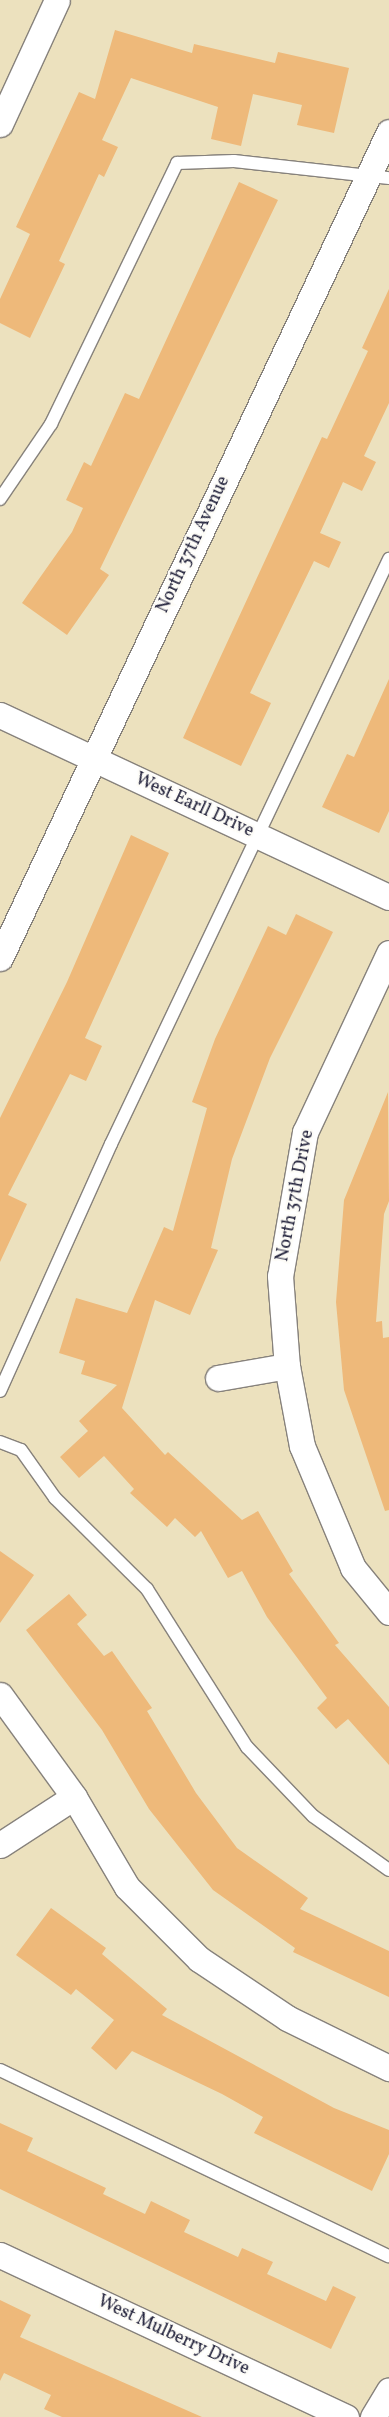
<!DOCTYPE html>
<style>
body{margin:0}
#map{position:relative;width:389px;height:2417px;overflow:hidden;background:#ece1be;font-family:Vollkorn,serif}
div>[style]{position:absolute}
.building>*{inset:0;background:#eeb97a}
.roads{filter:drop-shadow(1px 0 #87827c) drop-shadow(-1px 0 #87827c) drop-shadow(0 1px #87827c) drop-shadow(0 -1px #87827c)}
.service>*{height:12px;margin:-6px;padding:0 6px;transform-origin:6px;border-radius:6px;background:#fff}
.minor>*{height:25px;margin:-12.5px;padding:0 12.5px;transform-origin:12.5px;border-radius:12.5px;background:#fff}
span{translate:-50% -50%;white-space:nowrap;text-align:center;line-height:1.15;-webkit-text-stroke:4.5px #fdfcf7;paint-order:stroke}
.street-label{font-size:18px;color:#22223b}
</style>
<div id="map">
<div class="building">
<div style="clip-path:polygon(115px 30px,192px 53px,194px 44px,275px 63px,278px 52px,349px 68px,334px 133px,297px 125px,302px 105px,253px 94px,241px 146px,211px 139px,218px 107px,131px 78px,102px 140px,118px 147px,104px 177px,99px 174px,59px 261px,65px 264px,30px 338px,0 323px,0 299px,30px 234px,16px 227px,79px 92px,95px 99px)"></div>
<div style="clip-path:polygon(239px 182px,278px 200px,100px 569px,109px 575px,67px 635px,22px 603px,72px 532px,83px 508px,66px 500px,84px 462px,91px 466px,125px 393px,139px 399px)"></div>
<div style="clip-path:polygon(389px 289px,389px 403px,364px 456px,376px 462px,362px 491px,343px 482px,320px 533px,341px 542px,329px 568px,314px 561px,250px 693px,271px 703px,241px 766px,183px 738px,322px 437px,327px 439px,368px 351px,362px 348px)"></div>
<div style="clip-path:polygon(389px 679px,389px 811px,379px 833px,322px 807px,347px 754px,354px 757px)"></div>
<div style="clip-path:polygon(131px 835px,169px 853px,85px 1038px,102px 1046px,86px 1081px,70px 1074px,8px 1195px,27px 1204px,0 1262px,0 1118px,67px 982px)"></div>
<div style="clip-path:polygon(296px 914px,333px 932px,270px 1058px,232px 1159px,211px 1248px,218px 1250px,190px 1315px,155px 1300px,122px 1408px,165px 1455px,168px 1452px,242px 1520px,258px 1511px,293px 1571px,289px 1574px,339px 1643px,335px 1645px,389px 1707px,389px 1765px,348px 1719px,336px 1729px,317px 1708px,327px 1698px,267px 1617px,242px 1571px,228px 1578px,201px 1531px,195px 1537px,175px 1518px,167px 1527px,130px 1493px,134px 1489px,104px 1456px,79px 1478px,60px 1457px,88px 1431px,79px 1421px,117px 1385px,81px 1374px,85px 1361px,59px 1353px,76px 1298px,127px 1313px,164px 1227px,173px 1231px,207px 1108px,192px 1102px,215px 1039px,268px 926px,286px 935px)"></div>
<div style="clip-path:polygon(388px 1092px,389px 1201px,384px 1214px,376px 1322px,382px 1321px,383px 1338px,389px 1337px,389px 1510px,385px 1511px,344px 1390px,336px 1302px,344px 1200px)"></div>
<div style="clip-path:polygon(0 1551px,34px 1575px,0 1623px)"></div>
<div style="clip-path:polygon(69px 1594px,87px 1615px,77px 1624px,104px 1656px,112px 1651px,152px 1708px,147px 1711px,196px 1793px,237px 1848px,308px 1898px,300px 1909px,389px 1951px,389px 1997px,293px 1952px,295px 1948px,213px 1890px,149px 1809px,102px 1730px,26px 1630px)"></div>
<div style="clip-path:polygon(51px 1908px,106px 1948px,102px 1954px,167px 2009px,162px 2015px,334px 2108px,389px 2130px,389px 2154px,372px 2191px,254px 2133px,263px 2117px,222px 2094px,132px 2051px,116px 2070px,91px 2048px,114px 2020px,76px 1989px,71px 1995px,16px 1955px)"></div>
<div style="clip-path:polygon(0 2123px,33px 2138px,27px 2151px,106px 2188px,103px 2194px,145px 2214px,151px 2201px,190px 2220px,184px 2232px,238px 2257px,242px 2248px,273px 2262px,267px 2274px,326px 2301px,333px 2286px,356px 2297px,331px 2349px,0 2189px)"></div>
<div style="clip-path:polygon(0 2300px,31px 2315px,20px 2337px,202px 2417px,62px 2417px,44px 2409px,51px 2395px,4px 2373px,0 2381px)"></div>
</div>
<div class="roads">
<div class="service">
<div style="left:0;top:499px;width:91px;rotate:-55.8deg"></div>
<div style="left:51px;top:424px;width:290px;rotate:-64.2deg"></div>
<div style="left:177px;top:163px;width:57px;rotate:-2deg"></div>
<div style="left:234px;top:161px;width:156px;rotate:6.3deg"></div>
<div style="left:0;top:1391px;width:271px;rotate:-65.8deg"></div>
<div style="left:111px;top:1144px;width:648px;rotate:-64.58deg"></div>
<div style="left:0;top:1442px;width:22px;rotate:21deg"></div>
<div style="left:21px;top:1450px;width:59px;rotate:54.7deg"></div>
<div style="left:55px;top:1498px;width:129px;rotate:44.7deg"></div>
<div style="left:147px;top:1589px;width:187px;rotate:57.7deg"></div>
<div style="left:247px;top:1747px;width:95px;rotate:46.3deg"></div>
<div style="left:313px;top:1816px;width:93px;rotate:35.4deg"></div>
<div style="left:0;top:2070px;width:431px;rotate:25.6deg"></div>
</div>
<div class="minor">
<div style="left:0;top:124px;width:136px;rotate:-65.3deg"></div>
<div style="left:0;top:715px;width:429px;rotate:25.1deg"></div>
<div style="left:389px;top:953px;width:198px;rotate:115.1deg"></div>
<div style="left:305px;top:1132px;width:146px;rotate:99.8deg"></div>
<div style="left:280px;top:1276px;width:90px;rotate:85.6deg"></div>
<div style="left:287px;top:1366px;width:81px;rotate:79.4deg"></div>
<div style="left:302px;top:1446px;width:132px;rotate:67.3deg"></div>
<div style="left:353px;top:1568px;width:57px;rotate:50.7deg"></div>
<div style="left:0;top:958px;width:913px;rotate:-64.78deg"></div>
<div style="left:218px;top:1378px;width:70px;rotate:-9.9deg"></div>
<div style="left:0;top:1695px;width:126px;rotate:54deg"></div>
<div style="left:74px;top:1797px;width:104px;rotate:59.5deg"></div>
<div style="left:127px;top:1887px;width:102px;rotate:45deg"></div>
<div style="left:199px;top:1959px;width:106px;rotate:33.8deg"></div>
<div style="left:287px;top:2018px;width:114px;rotate:26.1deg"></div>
<div style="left:0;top:1845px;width:88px;rotate:-33deg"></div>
<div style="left:0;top:2255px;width:382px;rotate:25.1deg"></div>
<div style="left:373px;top:2417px;width:31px;rotate:-59deg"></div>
</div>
</div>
<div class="street-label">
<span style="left:194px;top:545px;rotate:-65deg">North 37th Avenue</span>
<span style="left:194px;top:806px;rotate:25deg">West Earll Drive</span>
<span style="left:296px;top:1196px;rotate:-79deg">North 37th Drive</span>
<span style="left:173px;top:2336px;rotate:25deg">West Mulberry Drive</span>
</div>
</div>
